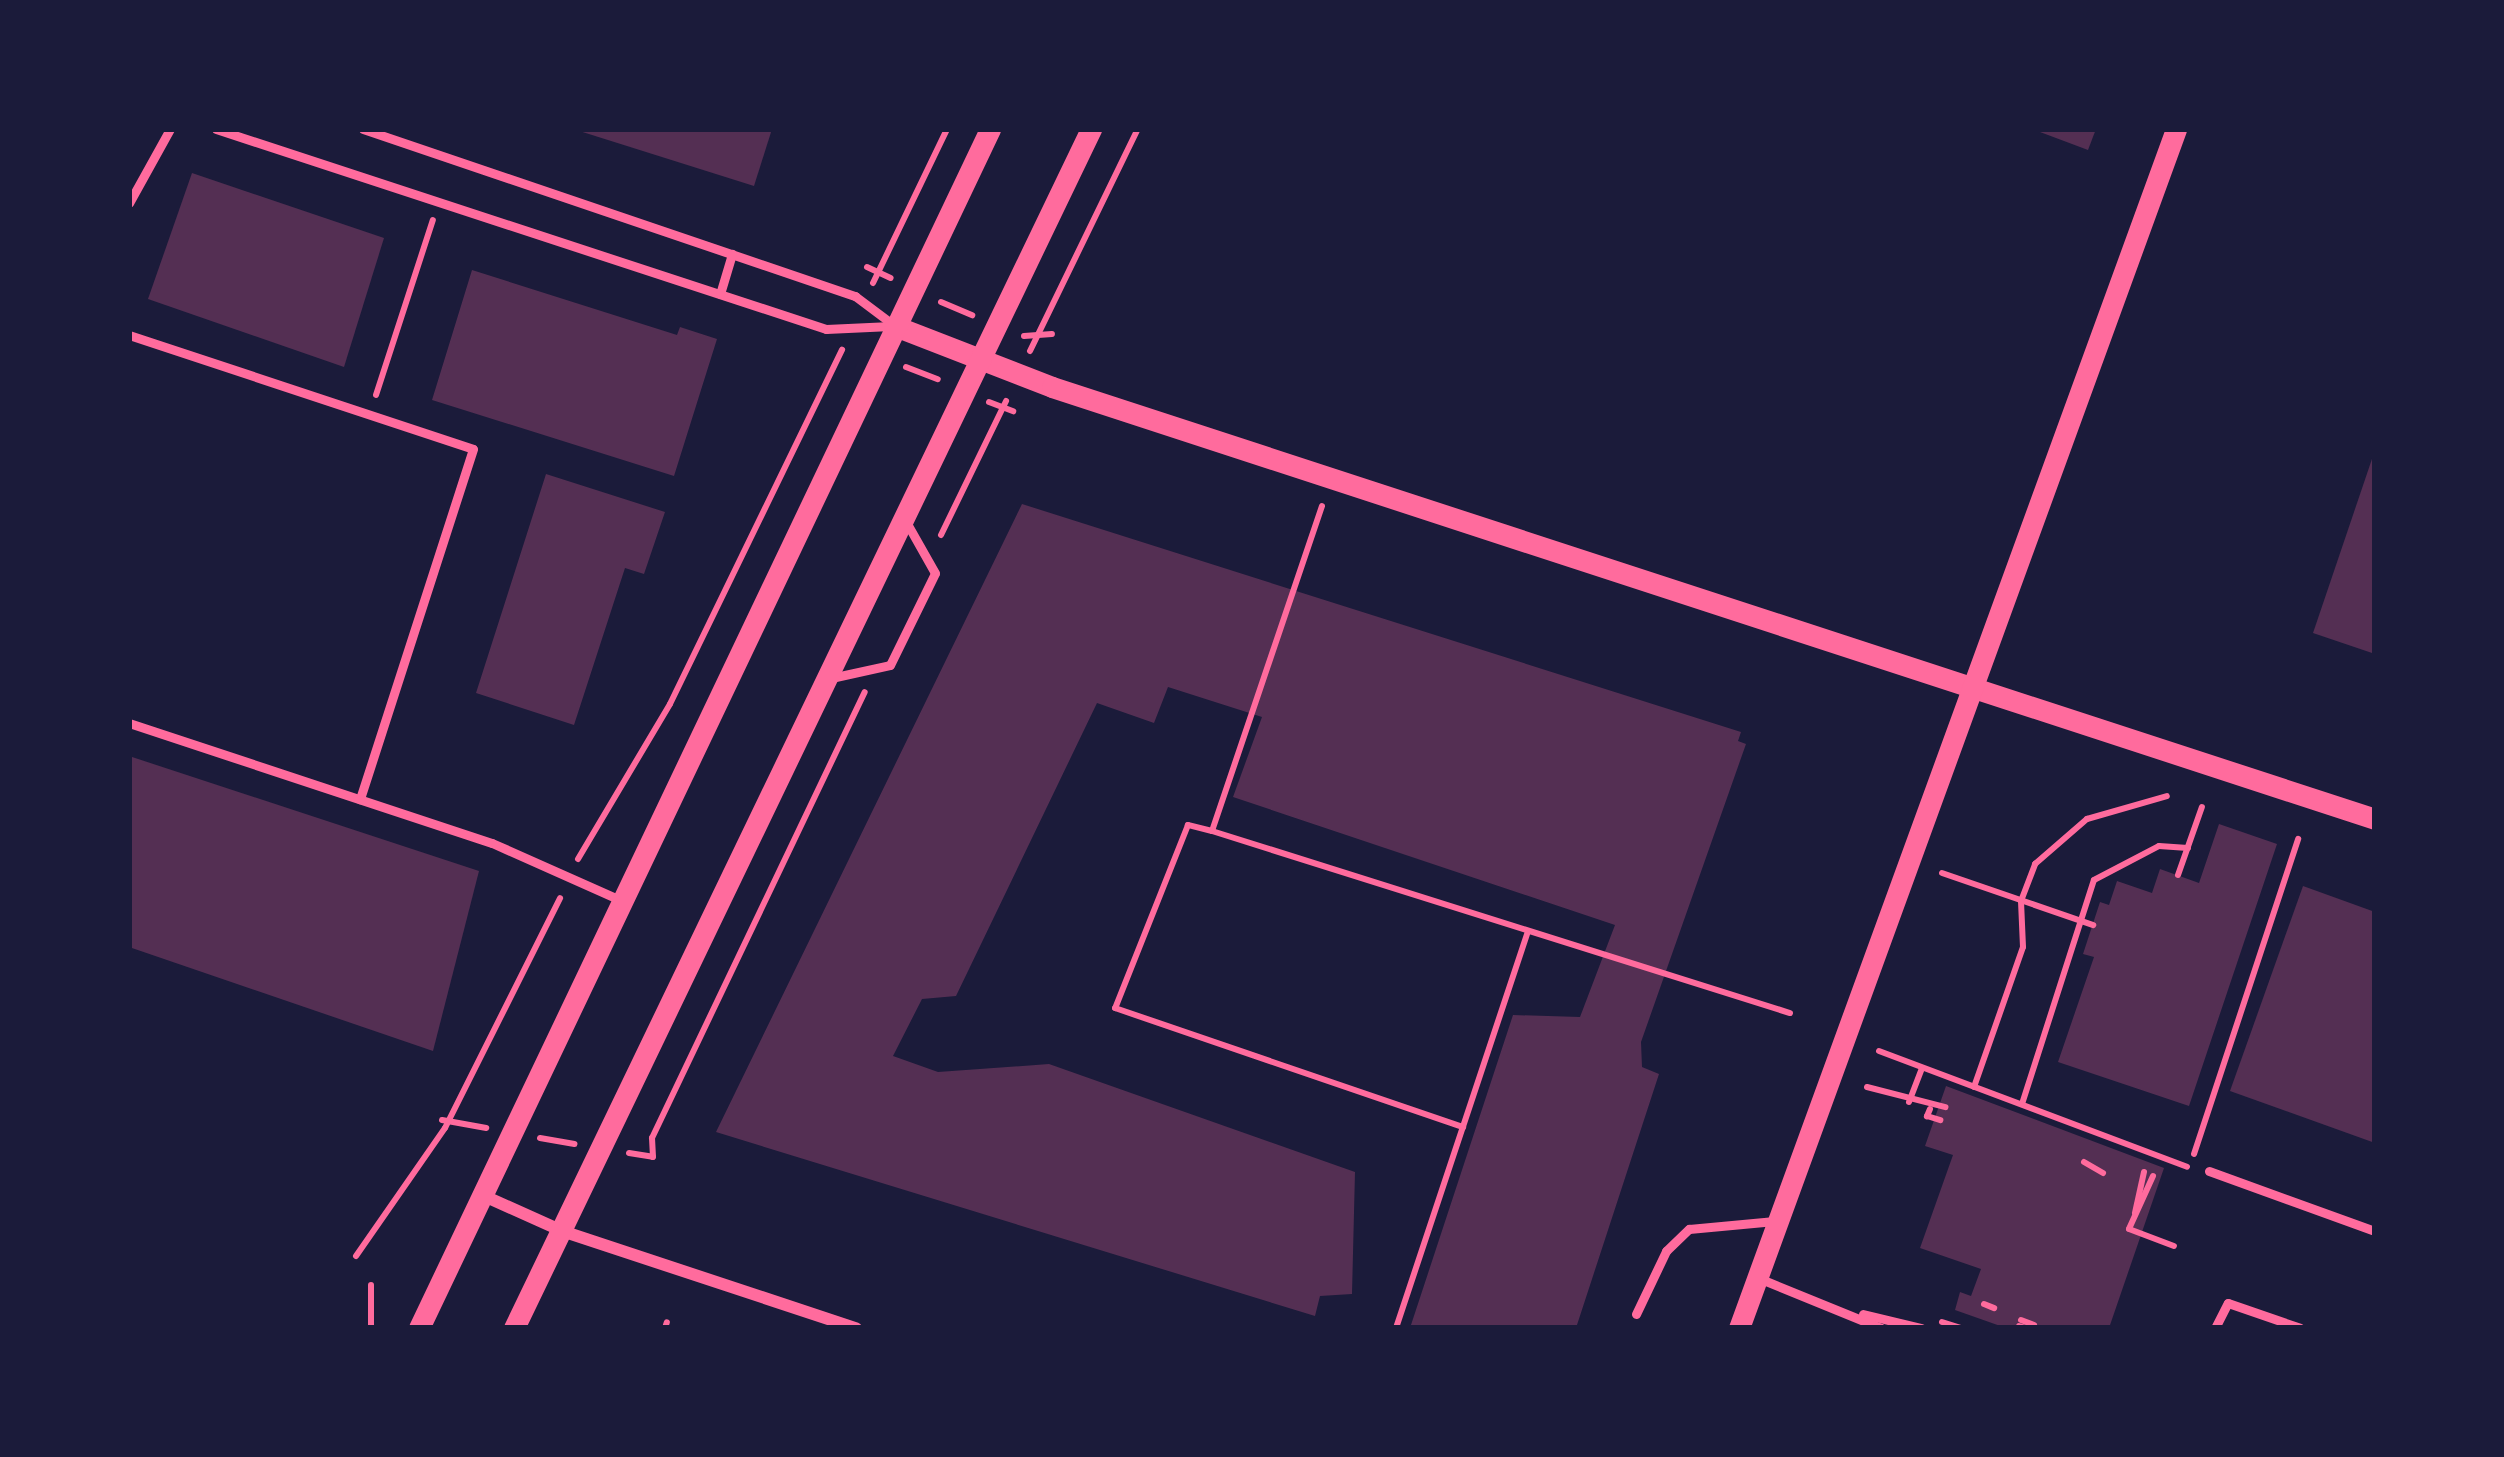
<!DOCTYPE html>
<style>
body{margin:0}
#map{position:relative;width:2504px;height:1457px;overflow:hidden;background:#1b1b3a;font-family:Inter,sans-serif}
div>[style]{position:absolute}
.building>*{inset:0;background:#542f53}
.path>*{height:6px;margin:-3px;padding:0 3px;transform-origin:3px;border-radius:3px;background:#ff6b9d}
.service>*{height:9px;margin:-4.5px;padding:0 4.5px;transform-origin:4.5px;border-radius:4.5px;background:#ff6b9d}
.minor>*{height:12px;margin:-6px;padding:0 6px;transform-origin:6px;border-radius:6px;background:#ff6b9d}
.tertiary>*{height:21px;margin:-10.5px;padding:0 10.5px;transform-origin:10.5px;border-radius:10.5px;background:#ff6b9d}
span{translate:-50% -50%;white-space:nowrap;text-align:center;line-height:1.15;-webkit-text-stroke:9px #1b1b3a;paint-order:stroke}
.frame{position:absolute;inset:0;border:132px solid #1b1b3a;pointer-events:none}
</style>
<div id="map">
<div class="building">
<div style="clip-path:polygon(573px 129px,772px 129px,754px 186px)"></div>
<div style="clip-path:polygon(2032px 129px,2096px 129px,2088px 150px)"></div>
<div style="clip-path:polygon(192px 173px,384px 238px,344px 367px,148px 299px)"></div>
<div style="clip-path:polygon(472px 270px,677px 335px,680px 327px,717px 339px,674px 476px,432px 400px)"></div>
<div style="clip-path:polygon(2374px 453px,2375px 453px,2375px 654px,2313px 633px)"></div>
<div style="clip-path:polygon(546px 474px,665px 512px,644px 574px,625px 568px,574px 725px,476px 693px)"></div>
<div style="clip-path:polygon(1022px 504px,1741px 732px,1738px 741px,1746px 744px,1641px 1042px,1642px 1067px,1659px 1074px,1576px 1328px,1410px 1328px,1513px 1015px,1580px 1017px,1615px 925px,1233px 797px,1262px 717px,1168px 687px,1154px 723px,1097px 703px,956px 996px,922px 999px,893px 1056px,938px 1072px,1049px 1064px,1355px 1172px,1352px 1294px,1320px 1296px,1315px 1316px,716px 1132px)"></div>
<div style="clip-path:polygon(129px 756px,479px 871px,433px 1051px,129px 947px)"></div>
<div style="clip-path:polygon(2219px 824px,2277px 844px,2189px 1106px,2058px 1062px,2094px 957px,2083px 954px,2100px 902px,2109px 905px,2117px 881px,2152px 893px,2160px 869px,2199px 883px)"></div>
<div style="clip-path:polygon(2303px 886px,2375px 912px,2375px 1143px,2230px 1091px)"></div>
<div style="clip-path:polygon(1946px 1086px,2164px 1168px,2109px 1328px,2006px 1328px,1955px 1310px,1960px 1292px,1971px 1296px,1981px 1269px,1920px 1248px,1953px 1155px,1925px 1146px)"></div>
</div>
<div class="path">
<div style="left:867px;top:267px;width:26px;rotate:25deg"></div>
<div style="left:873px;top:283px;width:171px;rotate:-64.3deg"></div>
<div style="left:941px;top:302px;width:34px;rotate:23deg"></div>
<div style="left:1024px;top:336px;width:28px;rotate:-4deg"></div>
<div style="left:1030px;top:351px;width:247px;rotate:-64.1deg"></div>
<div style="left:906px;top:367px;width:34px;rotate:21deg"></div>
<div style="left:376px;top:395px;width:184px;rotate:-72deg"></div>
<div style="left:989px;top:402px;width:26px;rotate:21deg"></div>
<div style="left:1322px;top:506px;width:343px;rotate:108.7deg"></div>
<div style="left:1212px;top:831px;width:606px;rotate:17.48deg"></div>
<div style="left:941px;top:535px;width:149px;rotate:-64.1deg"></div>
<div style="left:1212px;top:831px;width:25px;rotate:-166deg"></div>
<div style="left:1188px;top:825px;width:197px;rotate:111.7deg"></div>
<div style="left:1115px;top:1008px;width:368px;rotate:18.9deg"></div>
<div style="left:578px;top:859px;width:180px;rotate:-59.3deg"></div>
<div style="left:670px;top:704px;width:394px;rotate:-64.1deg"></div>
<div style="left:1942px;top:873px;width:160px;rotate:19deg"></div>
<div style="left:2178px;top:875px;width:72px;rotate:-70.6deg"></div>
<div style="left:1879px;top:1051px;width:329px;rotate:20.6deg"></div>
<div style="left:1867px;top:1087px;width:81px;rotate:14.4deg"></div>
<div style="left:1974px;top:1087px;width:148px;rotate:-70.7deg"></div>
<div style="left:2023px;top:947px;width:46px;rotate:-92.5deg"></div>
<div style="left:2021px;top:901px;width:40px;rotate:-69deg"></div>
<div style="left:2035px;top:864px;width:69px;rotate:-40.9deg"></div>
<div style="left:2087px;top:819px;width:83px;rotate:-16deg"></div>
<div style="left:1909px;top:1102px;width:36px;rotate:-69deg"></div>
<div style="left:2022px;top:1104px;width:235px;rotate:-72.2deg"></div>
<div style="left:2094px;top:880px;width:73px;rotate:-27.6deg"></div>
<div style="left:2159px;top:846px;width:29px;rotate:4deg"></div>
<div style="left:1930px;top:1109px;width:8px;rotate:113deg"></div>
<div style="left:1927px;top:1116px;width:14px;rotate:17deg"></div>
<div style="left:442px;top:1120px;width:45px;rotate:10.3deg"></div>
<div style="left:540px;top:1138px;width:35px;rotate:10deg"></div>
<div style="left:629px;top:1153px;width:24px;rotate:9deg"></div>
<div style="left:653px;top:1157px;width:19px;rotate:-93deg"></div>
<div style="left:652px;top:1138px;width:494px;rotate:-64.5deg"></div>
<div style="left:2194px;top:1154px;width:332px;rotate:-71.7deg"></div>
<div style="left:2084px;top:1162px;width:22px;rotate:30deg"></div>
<div style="left:2153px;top:1176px;width:58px;rotate:114.4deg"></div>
<div style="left:2129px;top:1229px;width:48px;rotate:20.7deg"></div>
<div style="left:2135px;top:1213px;width:42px;rotate:-77.6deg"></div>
<div style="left:356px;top:1256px;width:156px;rotate:-55.2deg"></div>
<div style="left:445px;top:1128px;width:257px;rotate:-63.4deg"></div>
<div style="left:1984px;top:1304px;width:11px;rotate:22deg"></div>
<div style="left:2021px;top:1320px;width:14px;rotate:21deg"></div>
<div style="left:1942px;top:1322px;width:20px;rotate:18deg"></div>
<div style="left:2019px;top:1326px;width:6px;rotate:18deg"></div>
<div style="left:371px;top:1328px;width:43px;rotate:-90deg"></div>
<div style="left:665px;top:1328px;width:6px;rotate:-72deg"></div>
<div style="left:1396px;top:1328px;width:418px;rotate:-71.6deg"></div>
</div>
<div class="service">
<div style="left:216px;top:129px;width:642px;rotate:18.15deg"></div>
<div style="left:826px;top:329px;width:65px;rotate:-2.6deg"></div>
<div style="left:363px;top:129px;width:520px;rotate:18.75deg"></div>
<div style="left:855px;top:296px;width:50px;rotate:36.9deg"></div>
<div style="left:129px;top:203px;width:85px;rotate:-61deg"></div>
<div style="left:720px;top:294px;width:42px;rotate:-73.3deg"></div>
<div style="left:129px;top:335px;width:362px;rotate:18.3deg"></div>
<div style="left:473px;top:449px;width:368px;rotate:107.9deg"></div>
<div style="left:831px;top:678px;width:60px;rotate:-12.4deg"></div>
<div style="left:890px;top:665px;width:102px;rotate:-63.9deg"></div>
<div style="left:935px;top:573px;width:61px;rotate:-119.5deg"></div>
<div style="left:129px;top:723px;width:382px;rotate:18.3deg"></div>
<div style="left:492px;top:843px;width:140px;rotate:24deg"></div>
<div style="left:2209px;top:1171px;width:177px;rotate:19.9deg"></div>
<div style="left:1756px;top:1277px;width:135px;rotate:22.2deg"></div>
<div style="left:1636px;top:1314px;width:70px;rotate:-64.5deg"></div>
<div style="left:1666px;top:1251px;width:32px;rotate:-44deg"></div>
<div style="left:1689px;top:1229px;width:86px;rotate:-5.3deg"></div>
<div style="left:1863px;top:1314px;width:60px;rotate:13.6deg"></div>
<div style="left:2215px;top:1328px;width:28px;rotate:-63deg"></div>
<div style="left:2228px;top:1303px;width:76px;rotate:19.1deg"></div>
</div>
<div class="minor">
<div style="left:482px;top:1195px;width:88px;rotate:24.2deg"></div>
<div style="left:562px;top:1231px;width:310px;rotate:18.3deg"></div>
</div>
<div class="tertiary">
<div style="left:895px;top:326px;width:168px;rotate:21.2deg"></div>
<div style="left:1052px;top:387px;width:1392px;rotate:18.08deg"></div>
<div style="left:419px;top:1328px;width:1328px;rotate:-64.53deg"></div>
<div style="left:514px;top:1328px;width:1331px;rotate:-64.3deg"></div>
<div style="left:1739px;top:1328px;width:1276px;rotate:-69.97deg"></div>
</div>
<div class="frame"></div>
</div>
